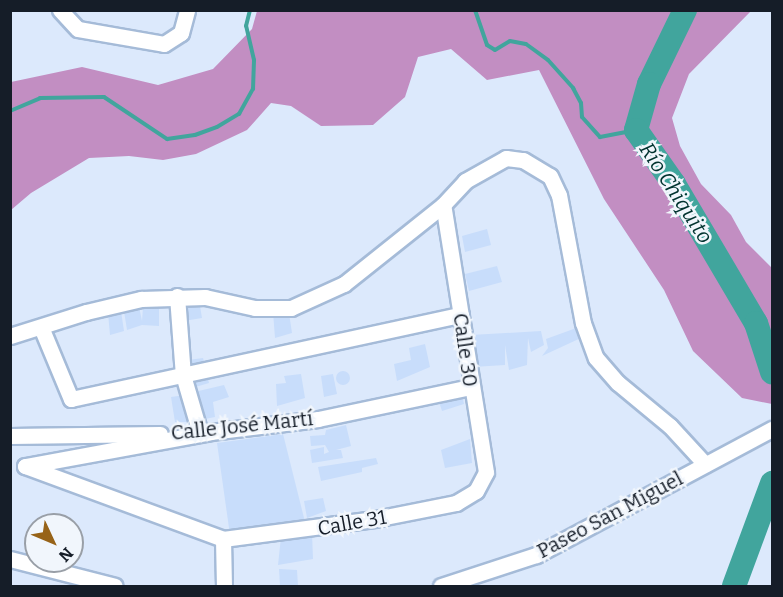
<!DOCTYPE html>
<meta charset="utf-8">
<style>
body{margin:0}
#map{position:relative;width:783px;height:597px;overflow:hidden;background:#dce9fc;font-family:Bitter,serif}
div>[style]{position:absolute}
.built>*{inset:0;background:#c8ddfb}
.round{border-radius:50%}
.forest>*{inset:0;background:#c28ec2}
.stream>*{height:4px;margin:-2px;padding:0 2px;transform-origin:2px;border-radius:2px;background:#41a59d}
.river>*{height:24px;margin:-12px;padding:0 12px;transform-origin:12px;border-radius:12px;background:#41a59d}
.roads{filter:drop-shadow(2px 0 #a5bbd8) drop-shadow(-2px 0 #a5bbd8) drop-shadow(0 2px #a5bbd8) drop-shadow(0 -2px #a5bbd8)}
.minor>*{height:15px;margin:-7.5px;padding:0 7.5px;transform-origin:7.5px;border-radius:7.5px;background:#fff}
span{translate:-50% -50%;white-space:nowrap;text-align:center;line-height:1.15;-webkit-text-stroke:5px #f1f6fc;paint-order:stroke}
.street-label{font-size:20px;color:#151d28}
.water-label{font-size:21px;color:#01332f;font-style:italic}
.frame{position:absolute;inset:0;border:12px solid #151d28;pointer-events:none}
.north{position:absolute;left:24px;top:513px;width:60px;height:60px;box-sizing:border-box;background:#f1f6fc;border:2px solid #999fa7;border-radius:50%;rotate:134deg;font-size:16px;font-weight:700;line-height:24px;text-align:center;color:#151d28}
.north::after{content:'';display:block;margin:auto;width:21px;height:27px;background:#976318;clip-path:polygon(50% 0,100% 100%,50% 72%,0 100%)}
</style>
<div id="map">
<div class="built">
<div style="clip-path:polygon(487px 229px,491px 245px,465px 252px,462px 236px)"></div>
<div style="clip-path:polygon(497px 266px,502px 282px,469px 291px,465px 274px)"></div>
<div style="clip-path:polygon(199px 300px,202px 318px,184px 321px,182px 301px)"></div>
<div style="clip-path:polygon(138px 302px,142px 321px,143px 307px,159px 308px,159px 326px,142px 325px,127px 330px,123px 305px)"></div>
<div style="clip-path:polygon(121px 311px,124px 331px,110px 335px,108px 313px)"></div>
<div style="clip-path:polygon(273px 312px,289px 313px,292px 333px,275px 338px)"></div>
<div style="clip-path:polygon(579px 327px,583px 337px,542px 356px,548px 348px,546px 339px)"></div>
<div style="clip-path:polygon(541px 331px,544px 345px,531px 352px,528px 338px,527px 365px,509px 370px,505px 345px,505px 365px,473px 367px,471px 335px)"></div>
<div style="clip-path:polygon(425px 344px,430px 367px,397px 381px,394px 364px,411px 360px,409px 348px)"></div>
<div style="clip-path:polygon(203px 358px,209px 383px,192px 388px,188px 360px)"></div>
<div class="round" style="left:336px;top:371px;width:14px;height:14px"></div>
<div style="clip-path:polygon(301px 374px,305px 398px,277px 406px,276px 384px,286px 383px,284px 376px)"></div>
<div style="clip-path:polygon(333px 374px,337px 394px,324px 397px,321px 376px)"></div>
<div style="clip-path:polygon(224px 385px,229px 397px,213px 402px,215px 417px,200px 420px,190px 393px)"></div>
<div style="clip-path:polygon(461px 388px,464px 404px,442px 411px,436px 393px)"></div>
<div style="clip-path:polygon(185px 395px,192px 422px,175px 422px,171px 397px)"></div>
<div style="clip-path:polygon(346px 425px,351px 446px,336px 450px,341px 450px,343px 458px,312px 463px,310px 450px,324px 447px,324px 454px,329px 452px,325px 445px,311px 446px,310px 436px,325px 435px,326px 430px)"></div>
<div style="clip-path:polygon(283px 434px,306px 526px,230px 535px,217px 443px)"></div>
<div style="clip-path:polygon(470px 439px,472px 463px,445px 468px,441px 450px)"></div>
<div style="clip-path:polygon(376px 458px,378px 464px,362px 468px,362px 472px,321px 481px,318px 467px)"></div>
<div style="clip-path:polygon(323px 498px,326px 511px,307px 518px,304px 501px)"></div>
<div style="clip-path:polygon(312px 533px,313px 559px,278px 565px,281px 537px)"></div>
<div style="clip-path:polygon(279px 569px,297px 570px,298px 586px,280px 586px)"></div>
</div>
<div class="forest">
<div style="clip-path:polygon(257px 11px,751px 11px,689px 74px,672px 118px,680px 146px,701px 184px,731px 215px,746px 242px,772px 268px,772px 404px,742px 398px,693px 351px,664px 290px,604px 199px,539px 70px,487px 80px,451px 49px,418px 57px,405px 97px,373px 125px,321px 126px,291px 106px,271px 103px,247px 130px,196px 154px,163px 160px,129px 156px,89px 158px,31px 193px,11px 210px,11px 82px,82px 67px,158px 85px,213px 69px,252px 29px)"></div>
</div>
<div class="stream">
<div style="left:475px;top:10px;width:37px;rotate:71deg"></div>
<div style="left:487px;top:45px;width:9px;rotate:32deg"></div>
<div style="left:495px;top:50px;width:17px;rotate:-31deg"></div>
<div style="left:510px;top:41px;width:16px;rotate:11deg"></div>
<div style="left:526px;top:44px;width:27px;rotate:36deg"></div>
<div style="left:548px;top:60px;width:38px;rotate:48deg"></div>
<div style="left:573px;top:88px;width:17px;rotate:62deg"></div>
<div style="left:581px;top:103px;width:14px;rotate:86deg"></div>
<div style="left:582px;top:117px;width:27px;rotate:48deg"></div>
<div style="left:600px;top:137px;width:37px;rotate:-11deg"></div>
<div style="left:10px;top:111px;width:33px;rotate:-23deg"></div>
<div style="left:40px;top:98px;width:64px;rotate:-0.9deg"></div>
<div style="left:104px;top:97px;width:76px;rotate:33.7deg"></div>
<div style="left:167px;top:139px;width:28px;rotate:-8deg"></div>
<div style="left:195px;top:135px;width:23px;rotate:-20deg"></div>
<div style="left:217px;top:127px;width:26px;rotate:-31deg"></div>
<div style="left:239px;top:114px;width:29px;rotate:-61deg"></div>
<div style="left:253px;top:89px;width:29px;rotate:-88deg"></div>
<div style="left:254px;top:60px;width:35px;rotate:-103deg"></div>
<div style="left:246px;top:26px;width:16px;rotate:-76deg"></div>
</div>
<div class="river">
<div style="left:685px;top:10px;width:82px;rotate:115.9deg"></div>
<div style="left:649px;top:84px;width:48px;rotate:105.8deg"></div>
<div style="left:636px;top:130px;width:66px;rotate:54.9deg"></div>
<div style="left:674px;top:184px;width:161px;rotate:59.5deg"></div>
<div style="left:756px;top:323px;width:52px;rotate:71.9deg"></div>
<div style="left:734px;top:586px;width:110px;rotate:-69.7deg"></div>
</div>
<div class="roads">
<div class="minor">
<div style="left:60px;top:10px;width:26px;rotate:47deg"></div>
<div style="left:78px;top:29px;width:87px;rotate:9.9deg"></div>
<div style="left:164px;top:44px;width:20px;rotate:-33deg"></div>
<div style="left:181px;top:33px;width:24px;rotate:-75deg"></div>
<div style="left:177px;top:296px;width:79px;rotate:85.7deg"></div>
<div style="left:183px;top:375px;width:60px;rotate:73.7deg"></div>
<div style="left:41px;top:327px;width:78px;rotate:67.4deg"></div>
<div style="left:71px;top:399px;width:399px;rotate:-12.2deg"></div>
<div style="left:10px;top:336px;width:80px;rotate:-17.5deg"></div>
<div style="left:86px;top:312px;width:57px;rotate:-13.3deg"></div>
<div style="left:141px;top:299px;width:64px;rotate:-1.8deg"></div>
<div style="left:205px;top:297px;width:51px;rotate:12.4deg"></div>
<div style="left:255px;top:308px;width:36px"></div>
<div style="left:291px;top:308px;width:58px;rotate:-24.4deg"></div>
<div style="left:344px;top:284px;width:127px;rotate:-38.6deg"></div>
<div style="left:443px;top:205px;width:33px;rotate:-47deg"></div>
<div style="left:465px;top:181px;width:47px;rotate:-29.3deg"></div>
<div style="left:506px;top:158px;width:17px;rotate:7deg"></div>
<div style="left:523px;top:160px;width:31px;rotate:31deg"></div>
<div style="left:550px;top:176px;width:21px;rotate:65deg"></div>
<div style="left:559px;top:195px;width:130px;rotate:79.4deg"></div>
<div style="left:583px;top:323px;width:37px;rotate:70deg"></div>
<div style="left:596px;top:358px;width:33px;rotate:49deg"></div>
<div style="left:618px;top:383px;width:67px;rotate:39.6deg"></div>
<div style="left:670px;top:426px;width:52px;rotate:47.4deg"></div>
<div style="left:211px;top:432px;width:189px;rotate:169.6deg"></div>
<div style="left:25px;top:466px;width:211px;rotate:20.2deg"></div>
<div style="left:223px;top:539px;width:153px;rotate:-7.5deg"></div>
<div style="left:375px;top:519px;width:83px;rotate:-11.2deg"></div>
<div style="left:456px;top:503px;width:23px;rotate:-31deg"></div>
<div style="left:476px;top:491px;width:21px;rotate:-62deg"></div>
<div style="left:486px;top:472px;width:270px;rotate:-99.1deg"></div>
<div style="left:202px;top:433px;width:117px;rotate:-6.9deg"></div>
<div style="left:318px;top:419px;width:155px;rotate:-11.9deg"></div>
<div style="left:10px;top:436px;width:150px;rotate:-0.8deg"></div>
<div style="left:223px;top:539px;width:47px;rotate:88.8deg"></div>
<div style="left:10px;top:559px;width:108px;rotate:14.4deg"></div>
<div style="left:441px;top:586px;width:100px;rotate:-18.1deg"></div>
<div style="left:536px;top:555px;width:268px;rotate:-28.1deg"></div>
</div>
</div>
<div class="street-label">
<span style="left:465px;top:350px;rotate:82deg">Calle 30</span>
<span style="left:242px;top:426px;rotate:-6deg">Calle José Martí</span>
<span style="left:610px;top:515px;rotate:-28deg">Paseo San Miguel</span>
<span style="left:352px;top:523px;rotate:-10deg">Calle 31</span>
</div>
<div class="water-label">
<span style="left:676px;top:193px;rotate:57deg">Río Chiquito</span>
</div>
<div class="frame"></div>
<div class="north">N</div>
</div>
